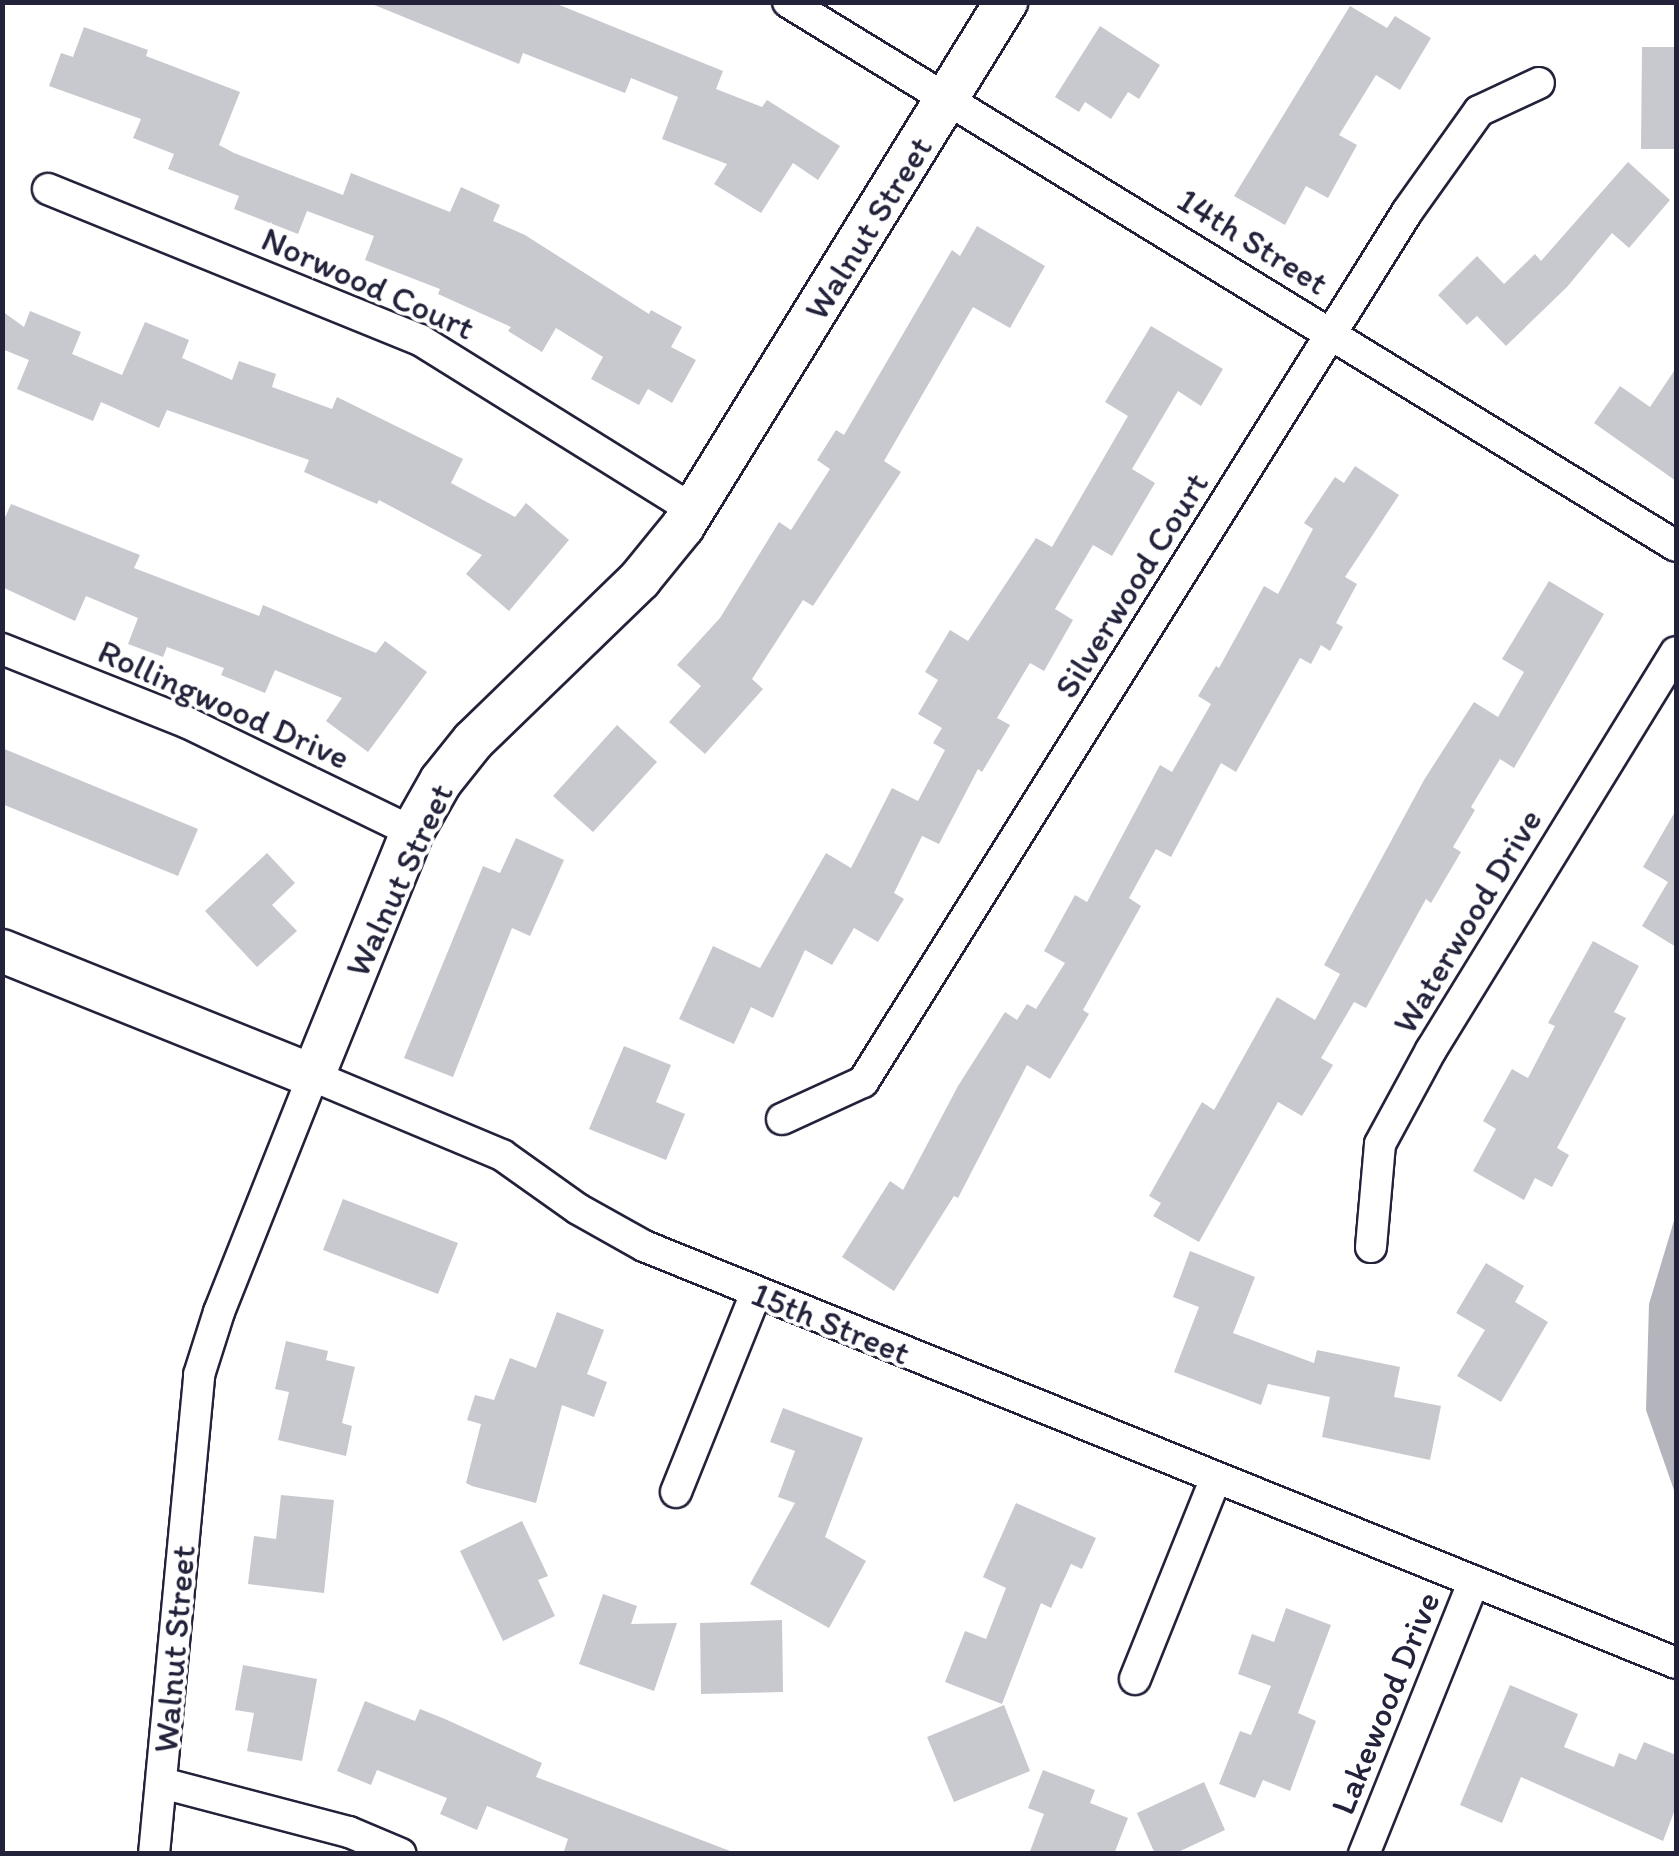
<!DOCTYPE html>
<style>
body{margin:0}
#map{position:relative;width:1679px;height:1856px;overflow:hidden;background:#fff;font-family:Itim,sans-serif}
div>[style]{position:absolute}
.water>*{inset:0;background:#b4b4bc}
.building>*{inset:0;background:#c8c8cf}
.roads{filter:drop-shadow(2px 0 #22223b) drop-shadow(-2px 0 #22223b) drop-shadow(0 2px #22223b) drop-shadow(0 -2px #22223b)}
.street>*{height:30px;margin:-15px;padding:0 15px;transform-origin:15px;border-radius:15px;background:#fff}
.secondary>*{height:42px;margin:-21px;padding:0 21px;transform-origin:21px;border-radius:21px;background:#fff}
span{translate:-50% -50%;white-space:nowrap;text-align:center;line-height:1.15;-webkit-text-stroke:8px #fff;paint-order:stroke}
.street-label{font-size:35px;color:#22223b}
.frame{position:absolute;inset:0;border:5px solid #22223b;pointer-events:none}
</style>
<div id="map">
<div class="water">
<div style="clip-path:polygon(1676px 1214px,1676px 1496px,1646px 1410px,1649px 1304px)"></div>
</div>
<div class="building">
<div style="clip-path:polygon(367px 2px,552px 2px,723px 71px,716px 89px,762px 107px,767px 100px,840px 146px,818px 180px,793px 163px,761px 213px,714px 184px,727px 164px,662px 139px,678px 97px,631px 78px,625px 93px,523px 53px,519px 64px)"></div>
<div style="clip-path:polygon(1350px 6px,1387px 28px,1395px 16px,1431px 38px,1400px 90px,1376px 75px,1339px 135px,1357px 145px,1328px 198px,1306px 186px,1285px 225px,1234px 196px)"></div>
<div style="clip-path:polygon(1100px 26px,1160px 65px,1139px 99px,1128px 92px,1111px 119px,1085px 102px,1079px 112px,1055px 97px)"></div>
<div style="clip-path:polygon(84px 27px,148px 50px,146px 56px,240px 92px,219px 145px,234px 153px,343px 195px,351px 173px,450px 212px,461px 187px,500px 205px,493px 221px,525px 235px,649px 314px,651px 310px,682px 327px,671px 347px,696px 360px,672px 403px,648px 389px,639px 405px,591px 379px,603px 357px,556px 328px,542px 352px,508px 331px,511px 327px,438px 294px,440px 289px,365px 260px,374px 236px,307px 211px,298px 234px,234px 209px,239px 196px,168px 169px,174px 154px,133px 138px,141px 119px,49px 86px,61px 53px,73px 57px)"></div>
<div style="clip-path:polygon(1642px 47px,1676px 47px,1676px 149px,1641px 149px)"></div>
<div style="clip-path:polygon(1628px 162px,1670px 200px,1629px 248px,1612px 233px,1567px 287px,1506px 346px,1477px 316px,1467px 325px,1438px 295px,1477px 256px,1504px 284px,1535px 254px,1541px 261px)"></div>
<div style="clip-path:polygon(977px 226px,1045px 266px,1010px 328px,973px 307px,884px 461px,901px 472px,813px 606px,803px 600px,752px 679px,763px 689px,705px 754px,669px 722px,701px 686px,677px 665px,720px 618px,779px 522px,791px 530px,830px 469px,817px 460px,836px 430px,844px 435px,952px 250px,960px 256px)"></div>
<div style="clip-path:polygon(2px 311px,24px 327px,30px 311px,81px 332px,72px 354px,122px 375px,145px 322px,189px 340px,182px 358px,232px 380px,239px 361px,276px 374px,272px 387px,332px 409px,337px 397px,463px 459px,451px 483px,515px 517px,526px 503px,569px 540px,509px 611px,466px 574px,482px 555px,379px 500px,377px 504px,304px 472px,309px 460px,167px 410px,159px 428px,101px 402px,93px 421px,17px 389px,29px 360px,2px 349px)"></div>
<div style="clip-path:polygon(1151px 326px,1223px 369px,1201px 406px,1178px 391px,1132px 469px,1155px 483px,1112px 556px,1093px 545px,1055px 609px,1073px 620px,1044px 671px,1030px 663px,997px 718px,1010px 725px,982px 772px,978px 769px,939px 844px,922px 836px,894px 893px,904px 899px,878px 942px,854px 928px,832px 965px,805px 950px,773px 1018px,751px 1007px,734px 1044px,679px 1019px,713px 946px,760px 968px,826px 853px,851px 868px,892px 788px,918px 801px,945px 750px,933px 743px,942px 728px,918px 714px,938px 680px,925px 672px,950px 630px,968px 641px,1036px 538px,1052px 547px,1128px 416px,1105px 402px)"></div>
<div style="clip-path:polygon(1676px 368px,1676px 481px,1594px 423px,1620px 386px,1650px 407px)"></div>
<div style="clip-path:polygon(1355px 466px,1399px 495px,1345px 577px,1357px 584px,1336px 623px,1343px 627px,1330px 651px,1321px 645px,1311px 664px,1300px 658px,1236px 772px,1221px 763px,1171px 857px,1156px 849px,1129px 898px,1141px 906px,1083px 1010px,1089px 1014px,1050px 1079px,1027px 1065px,958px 1198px,954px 1196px,894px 1291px,842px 1257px,890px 1181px,903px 1190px,958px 1086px,1005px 1012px,1017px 1020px,1027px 1004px,1036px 1009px,1065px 963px,1044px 951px,1075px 895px,1087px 902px,1160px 765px,1172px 772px,1211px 704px,1198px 696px,1216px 666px,1219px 668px,1264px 586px,1278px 594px,1313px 529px,1304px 523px,1335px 477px,1344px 483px)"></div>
<div style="clip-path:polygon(11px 504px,140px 555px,134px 568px,259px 616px,263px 605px,376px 653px,385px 641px,427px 672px,368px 752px,326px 721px,342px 698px,275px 670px,265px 693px,221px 675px,224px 668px,167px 647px,163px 657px,128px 644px,138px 618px,86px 596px,75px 621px,2px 587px,2px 524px)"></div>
<div style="clip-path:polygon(1549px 581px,1604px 614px,1514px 768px,1500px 759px,1471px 807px,1475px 810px,1453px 847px,1461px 852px,1431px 903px,1426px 899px,1366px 1008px,1354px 1002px,1321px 1058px,1333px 1065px,1302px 1116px,1278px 1102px,1199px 1242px,1153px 1216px,1161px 1203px,1149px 1196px,1202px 1102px,1214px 1110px,1277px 997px,1315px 1020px,1340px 974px,1324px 965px,1424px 780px,1474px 702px,1498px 717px,1524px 672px,1502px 659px)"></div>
<div style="clip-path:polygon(617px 725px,657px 762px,593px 832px,553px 796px)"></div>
<div style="clip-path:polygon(2px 748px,198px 829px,178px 876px,2px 804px)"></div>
<div style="clip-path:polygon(1676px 810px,1676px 947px,1642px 926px,1668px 882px,1643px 867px)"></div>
<div style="clip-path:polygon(516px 838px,564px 860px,530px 936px,512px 928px,453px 1077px,404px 1058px,483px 866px,500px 873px)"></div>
<div style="clip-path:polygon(267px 853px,295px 883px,272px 905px,297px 931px,257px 967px,205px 911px)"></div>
<div style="clip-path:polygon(1593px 941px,1639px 966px,1614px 1012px,1626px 1018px,1557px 1148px,1569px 1155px,1552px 1187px,1535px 1178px,1524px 1200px,1473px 1171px,1496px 1129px,1483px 1121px,1512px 1069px,1528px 1078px,1555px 1026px,1548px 1023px)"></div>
<div style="clip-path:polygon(624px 1046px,671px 1065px,656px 1102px,685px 1114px,666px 1160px,589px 1129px)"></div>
<div style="clip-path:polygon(343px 1199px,458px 1243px,438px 1294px,323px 1250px)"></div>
<div style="clip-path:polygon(1190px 1251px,1255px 1277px,1233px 1333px,1314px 1363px,1317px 1350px,1400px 1367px,1394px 1397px,1441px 1406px,1430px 1460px,1322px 1437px,1330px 1397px,1268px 1384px,1261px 1405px,1174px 1372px,1199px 1307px,1173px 1297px)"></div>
<div style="clip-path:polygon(1486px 1263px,1524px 1286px,1515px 1302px,1548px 1322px,1501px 1402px,1457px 1376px,1485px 1330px,1456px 1313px)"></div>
<div style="clip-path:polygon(557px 1312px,604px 1330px,587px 1374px,607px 1382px,594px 1417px,562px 1405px,536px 1503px,472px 1486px,466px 1483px,481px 1424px,467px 1420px,475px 1395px,494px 1400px,510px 1358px,536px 1368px)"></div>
<div style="clip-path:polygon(286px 1341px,328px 1351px,326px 1360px,355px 1367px,342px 1423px,352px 1426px,346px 1456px,278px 1440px,289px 1392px,275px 1389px)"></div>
<div style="clip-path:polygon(783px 1408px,863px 1438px,825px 1537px,866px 1561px,829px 1628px,750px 1584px,795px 1503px,778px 1497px,795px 1451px,770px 1442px)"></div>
<div style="clip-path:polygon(281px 1495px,334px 1500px,324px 1593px,248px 1584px,254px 1536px,276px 1539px)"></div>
<div style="clip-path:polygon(1016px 1503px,1096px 1538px,1082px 1569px,1071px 1564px,1051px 1608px,1041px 1603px,1002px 1704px,945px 1682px,965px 1631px,986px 1639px,1006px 1588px,983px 1577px)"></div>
<div style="clip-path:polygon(522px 1521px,548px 1576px,538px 1580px,555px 1616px,503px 1641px,460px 1551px)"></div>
<div style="clip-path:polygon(603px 1594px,637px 1606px,631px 1624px,677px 1623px,654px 1691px,579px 1664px)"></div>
<div style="clip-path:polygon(1286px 1608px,1331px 1625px,1298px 1713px,1316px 1721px,1290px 1791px,1263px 1780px,1255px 1798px,1219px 1784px,1240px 1731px,1251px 1735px,1271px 1686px,1238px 1674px,1252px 1634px,1274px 1642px)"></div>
<div style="clip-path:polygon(782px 1620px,783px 1692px,701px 1694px,700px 1623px)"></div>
<div style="clip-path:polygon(243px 1665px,317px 1679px,302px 1761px,247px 1751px,254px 1713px,235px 1710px)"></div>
<div style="clip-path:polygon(1510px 1685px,1578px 1714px,1564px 1747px,1614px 1767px,1619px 1753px,1636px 1760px,1644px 1742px,1676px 1755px,1676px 1807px,1663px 1841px,1521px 1777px,1502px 1823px,1460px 1805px)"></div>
<div style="clip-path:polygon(365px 1701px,415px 1721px,420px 1709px,445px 1719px,542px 1763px,536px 1777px,738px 1854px,563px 1854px,568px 1839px,487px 1806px,477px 1830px,440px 1814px,447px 1798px,377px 1770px,371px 1785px,337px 1771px)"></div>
<div style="clip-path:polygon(1004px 1705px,1030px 1771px,954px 1802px,927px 1737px)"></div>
<div style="clip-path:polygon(1043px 1770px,1095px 1790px,1090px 1803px,1128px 1818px,1114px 1854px,1029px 1854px,1044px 1814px,1028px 1808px)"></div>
<div style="clip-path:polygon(1204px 1782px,1225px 1830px,1174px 1854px,1155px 1854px,1137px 1813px)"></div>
</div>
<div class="roads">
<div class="street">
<div style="left:788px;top:2px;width:1041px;rotate:31.49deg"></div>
<div style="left:48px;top:189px;width:401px;rotate:22.1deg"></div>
<div style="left:420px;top:340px;width:322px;rotate:31.9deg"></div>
<div style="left:2px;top:649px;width:200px;rotate:21.7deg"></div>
<div style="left:188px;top:723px;width:249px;rotate:25.9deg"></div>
<div style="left:782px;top:1119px;width:89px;rotate:-24.6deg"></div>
<div style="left:863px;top:1082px;width:1026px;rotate:-57.98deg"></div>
<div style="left:1407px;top:212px;width:124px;rotate:-54.5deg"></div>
<div style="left:1479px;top:111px;width:66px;rotate:-25deg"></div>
<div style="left:1371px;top:1247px;width:103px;rotate:-85deg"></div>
<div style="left:1380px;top:1144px;width:107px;rotate:-61.5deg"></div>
<div style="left:1431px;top:1050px;width:467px;rotate:-58.4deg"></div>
<div style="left:676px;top:1492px;width:214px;rotate:-68.1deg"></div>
<div style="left:1135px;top:1679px;width:217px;rotate:-68.1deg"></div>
<div style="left:162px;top:1783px;width:193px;rotate:14.7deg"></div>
<div style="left:349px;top:1832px;width:56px;rotate:22.9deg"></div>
<div style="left:154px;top:1854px;width:481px;rotate:-84.6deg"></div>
<div style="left:199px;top:1375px;width:66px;rotate:-72.4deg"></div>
<div style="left:219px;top:1312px;width:254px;rotate:-68.3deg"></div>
<div style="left:313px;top:1076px;width:205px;rotate:22.7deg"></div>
<div style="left:502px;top:1155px;width:93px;rotate:35.4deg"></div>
<div style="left:578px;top:1209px;width:76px;rotate:29.3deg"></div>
<div style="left:644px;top:1246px;width:1113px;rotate:22deg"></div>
<div style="left:1364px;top:1854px;width:294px;rotate:-68.1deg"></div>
</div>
<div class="secondary">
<div style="left:2px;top:951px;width:335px;rotate:21.9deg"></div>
<div style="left:313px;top:1076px;width:263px;rotate:-67.9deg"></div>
<div style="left:412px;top:832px;width:59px;rotate:-60.4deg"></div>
<div style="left:441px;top:781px;width:51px;rotate:-51.3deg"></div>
<div style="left:473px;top:741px;width:233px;rotate:-44.1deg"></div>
<div style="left:640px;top:579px;width:68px;rotate:-50.9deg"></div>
<div style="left:683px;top:526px;width:616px;rotate:-58.35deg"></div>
</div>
</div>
<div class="street-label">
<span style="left:868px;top:228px;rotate:-58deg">Walnut Street</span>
<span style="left:1253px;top:241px;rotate:32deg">14th Street</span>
<span style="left:368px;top:283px;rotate:24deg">Norwood Court</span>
<span style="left:1131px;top:585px;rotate:-58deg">Silverwood Court</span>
<span style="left:224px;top:704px;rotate:24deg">Rollingwood Drive</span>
<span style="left:399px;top:880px;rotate:-65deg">Walnut Street</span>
<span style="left:1467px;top:921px;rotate:-59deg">Waterwood Drive</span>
<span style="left:831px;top:1323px;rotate:22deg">15th Street</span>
<span style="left:174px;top:1649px;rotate:-85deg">Walnut Street</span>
<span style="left:1385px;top:1703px;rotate:-68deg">Lakewood Drive</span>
</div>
<div class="frame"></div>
</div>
